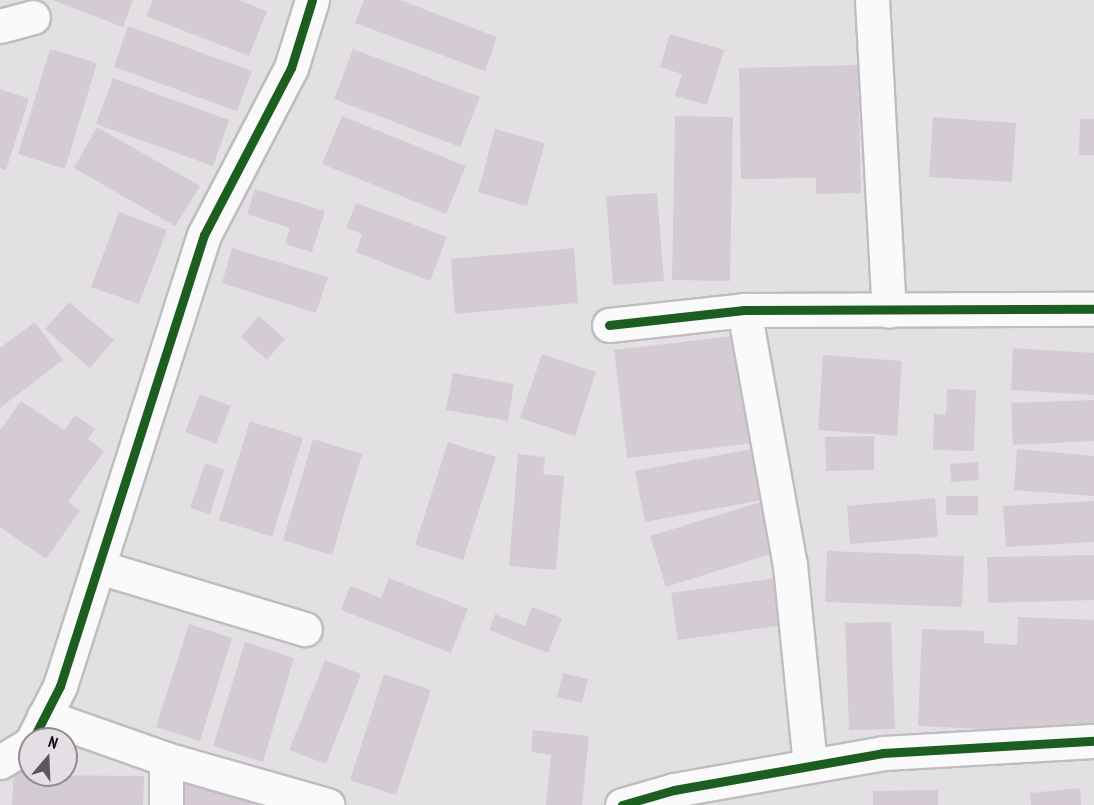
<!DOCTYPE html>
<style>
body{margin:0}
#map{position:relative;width:1094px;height:805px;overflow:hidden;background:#e3e0e3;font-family:"PT Sans Narrow",sans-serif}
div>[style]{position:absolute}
.building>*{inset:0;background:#d5cbd5}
.roads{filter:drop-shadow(2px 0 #bfbdbf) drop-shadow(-2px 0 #bfbdbf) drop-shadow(0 2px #bfbdbf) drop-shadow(0 -2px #bfbdbf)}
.minor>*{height:33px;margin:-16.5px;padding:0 16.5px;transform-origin:16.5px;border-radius:16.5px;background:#fbfafb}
.cycleway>*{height:9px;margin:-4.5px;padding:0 4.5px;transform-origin:4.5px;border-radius:4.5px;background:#1b5e20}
span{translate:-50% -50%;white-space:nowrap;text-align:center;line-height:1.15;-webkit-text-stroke:5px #e4dfe4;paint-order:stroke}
.north{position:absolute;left:18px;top:727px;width:60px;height:60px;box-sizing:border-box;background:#e4dfe4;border:2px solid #908c90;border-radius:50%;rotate:19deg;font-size:16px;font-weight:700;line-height:24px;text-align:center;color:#111011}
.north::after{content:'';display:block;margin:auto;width:21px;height:27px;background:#5a595a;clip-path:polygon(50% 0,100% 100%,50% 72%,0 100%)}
</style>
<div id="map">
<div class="building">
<div style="clip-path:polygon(52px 0,133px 0,123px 27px)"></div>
<div style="clip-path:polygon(153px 0,238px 0,267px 11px,249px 56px,146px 16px)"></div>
<div style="clip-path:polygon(364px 0,400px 0,497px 37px,485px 71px,355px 23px)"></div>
<div style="clip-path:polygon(128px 26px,252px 71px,237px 111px,114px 67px)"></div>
<div style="clip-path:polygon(670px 34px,724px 50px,707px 105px,675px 96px,682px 74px,660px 67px)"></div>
<div style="clip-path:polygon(50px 49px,97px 63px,65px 169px,18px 154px)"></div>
<div style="clip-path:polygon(353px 49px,480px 97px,460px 147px,334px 99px)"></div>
<div style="clip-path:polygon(858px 65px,861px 193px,816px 194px,816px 178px,741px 179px,739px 68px)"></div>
<div style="clip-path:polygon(113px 78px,229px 120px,213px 166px,96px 124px)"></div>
<div style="clip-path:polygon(0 89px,29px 99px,6px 170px,0 168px)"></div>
<div style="clip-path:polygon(342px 116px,466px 166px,446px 214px,322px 164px)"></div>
<div style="clip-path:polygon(675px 116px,733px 117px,730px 281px,672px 280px)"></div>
<div style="clip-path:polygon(933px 117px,1016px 123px,1012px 182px,929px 177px)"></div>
<div style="clip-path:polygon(1080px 119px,1094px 119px,1094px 155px,1079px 155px)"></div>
<div style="clip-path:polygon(97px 127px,200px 186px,175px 226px,74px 168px)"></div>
<div style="clip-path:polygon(495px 129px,545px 143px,527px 206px,478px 192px)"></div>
<div style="clip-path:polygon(255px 189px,325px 211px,312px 252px,285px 244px,290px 228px,247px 214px)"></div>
<div style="clip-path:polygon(657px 193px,664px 281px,613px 285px,606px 196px)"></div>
<div style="clip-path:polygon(356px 203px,447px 237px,430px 281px,356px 252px,362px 234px,346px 228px)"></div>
<div style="clip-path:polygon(119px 212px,167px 230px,139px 304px,91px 287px)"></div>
<div style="clip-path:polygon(232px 248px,328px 277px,316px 313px,222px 283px)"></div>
<div style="clip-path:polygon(574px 248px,578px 303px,455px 314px,451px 259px)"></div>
<div style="clip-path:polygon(69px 302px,114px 340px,90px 368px,45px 329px)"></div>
<div style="clip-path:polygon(259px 316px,285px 339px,267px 360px,241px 337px)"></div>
<div style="clip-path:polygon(35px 322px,63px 360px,0 408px,0 348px)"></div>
<div style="clip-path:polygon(741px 335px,754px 443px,627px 458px,614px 350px)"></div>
<div style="clip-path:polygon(1013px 348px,1094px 353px,1094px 395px,1011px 390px)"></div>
<div style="clip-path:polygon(542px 354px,596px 372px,575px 436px,520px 418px)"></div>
<div style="clip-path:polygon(823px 355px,902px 361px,897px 436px,818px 430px)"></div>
<div style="clip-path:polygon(453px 373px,514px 384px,508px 421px,446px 410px)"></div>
<div style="clip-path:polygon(947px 389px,976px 390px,974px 451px,933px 450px,934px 414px,946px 415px)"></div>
<div style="clip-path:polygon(200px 394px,231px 406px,216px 444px,185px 432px)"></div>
<div style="clip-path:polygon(1094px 400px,1094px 441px,1013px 445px,1011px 403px)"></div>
<div style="clip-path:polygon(21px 401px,64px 430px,75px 415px,95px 429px,88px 439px,104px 451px,68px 502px,80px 511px,46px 559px,0 527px,0 430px)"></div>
<div style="clip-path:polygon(250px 421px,303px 438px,272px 537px,219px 520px)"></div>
<div style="clip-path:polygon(874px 436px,874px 470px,826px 471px,825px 437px)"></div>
<div style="clip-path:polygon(313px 439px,362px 454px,332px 555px,283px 540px)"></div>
<div style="clip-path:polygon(448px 442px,496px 457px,463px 560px,415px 545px)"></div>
<div style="clip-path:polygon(752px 449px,762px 500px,645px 522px,635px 471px)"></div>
<div style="clip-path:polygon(1017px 449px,1094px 456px,1094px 496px,1014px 490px)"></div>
<div style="clip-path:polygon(518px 454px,545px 457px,543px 474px,564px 476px,556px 570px,509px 566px)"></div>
<div style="clip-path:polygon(978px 462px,979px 480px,951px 482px,950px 464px)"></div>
<div style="clip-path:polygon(205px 463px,224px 470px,210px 514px,190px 508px)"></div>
<div style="clip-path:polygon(946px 496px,978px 496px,978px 515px,946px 515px)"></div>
<div style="clip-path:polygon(935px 498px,938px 537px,850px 544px,847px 506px)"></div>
<div style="clip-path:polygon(1094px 501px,1094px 542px,1006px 547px,1003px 506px)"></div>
<div style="clip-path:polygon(761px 502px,777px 552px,666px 587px,650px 536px)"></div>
<div style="clip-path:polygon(827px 551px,964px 556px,962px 607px,825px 602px)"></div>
<div style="clip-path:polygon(1094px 555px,1094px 600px,988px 603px,987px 557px)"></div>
<div style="clip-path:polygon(783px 577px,790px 624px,678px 640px,671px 593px)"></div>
<div style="clip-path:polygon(389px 578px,468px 609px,451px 653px,341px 610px,350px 586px,381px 598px)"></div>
<div style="clip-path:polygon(532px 607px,562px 618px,548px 653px,489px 630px,495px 614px,525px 626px)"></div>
<div style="clip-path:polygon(1018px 617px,1094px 620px,1094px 734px,918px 726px,922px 629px,984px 631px,984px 643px,1017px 645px)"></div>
<div style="clip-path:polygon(891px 622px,895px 729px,849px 730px,845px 623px)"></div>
<div style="clip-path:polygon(189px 624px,232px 638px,200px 741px,156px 727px)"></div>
<div style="clip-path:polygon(245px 642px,294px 658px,263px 762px,213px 746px)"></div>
<div style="clip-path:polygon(325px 660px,361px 674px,326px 764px,289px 750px)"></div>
<div style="clip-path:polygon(563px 673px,588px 679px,582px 703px,557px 697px)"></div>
<div style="clip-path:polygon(384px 674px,431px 690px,396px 795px,350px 780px)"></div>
<div style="clip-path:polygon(533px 730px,589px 736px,582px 805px,546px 805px,551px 755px,531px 752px)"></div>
<div style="clip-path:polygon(14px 770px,30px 771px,30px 775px,144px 776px,143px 805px,12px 805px)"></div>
<div style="clip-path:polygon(186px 778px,254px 805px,175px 805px)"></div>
<div style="clip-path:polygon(1080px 788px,1081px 805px,1031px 805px,1030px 793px)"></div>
<div style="clip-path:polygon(938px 790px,938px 805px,873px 805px,873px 791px)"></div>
</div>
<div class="roads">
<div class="minor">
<div style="left:872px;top:0;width:311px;rotate:86.9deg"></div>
<div style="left:0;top:26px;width:34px;rotate:-15deg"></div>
<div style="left:744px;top:310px;width:259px;rotate:79.8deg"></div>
<div style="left:790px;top:565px;width:200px;rotate:84.3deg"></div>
<div style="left:609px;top:325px;width:136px;rotate:-6.3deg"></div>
<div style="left:744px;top:310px;width:350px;rotate:-0.2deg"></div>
<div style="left:99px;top:567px;width:215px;rotate:16.8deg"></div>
<div style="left:44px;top:716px;width:129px;rotate:19.4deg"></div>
<div style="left:166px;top:759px;width:168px;rotate:15.9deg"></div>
<div style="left:33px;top:739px;width:59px;rotate:-63deg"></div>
<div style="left:60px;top:686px;width:473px;rotate:-72.3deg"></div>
<div style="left:204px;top:235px;width:188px;rotate:-62.5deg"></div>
<div style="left:291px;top:68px;width:71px;rotate:-72.8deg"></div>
<div style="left:166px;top:759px;width:46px;rotate:90deg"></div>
<div style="left:0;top:762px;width:35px;rotate:-31deg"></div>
<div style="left:622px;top:805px;width:54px;rotate:-16.1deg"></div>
<div style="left:674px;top:790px;width:212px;rotate:-10deg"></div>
<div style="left:883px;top:753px;width:211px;rotate:-3.3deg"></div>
</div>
</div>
<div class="cycleway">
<div style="left:609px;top:325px;width:136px;rotate:-6.3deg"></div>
<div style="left:744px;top:310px;width:350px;rotate:-0.2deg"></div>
<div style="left:33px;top:739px;width:59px;rotate:-63deg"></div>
<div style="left:60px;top:686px;width:473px;rotate:-72.3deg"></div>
<div style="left:204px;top:235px;width:188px;rotate:-62.5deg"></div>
<div style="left:291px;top:68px;width:71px;rotate:-72.8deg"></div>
<div style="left:622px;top:805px;width:54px;rotate:-16.1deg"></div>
<div style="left:674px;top:790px;width:212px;rotate:-10deg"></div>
<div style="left:883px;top:753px;width:211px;rotate:-3.3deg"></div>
</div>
<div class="north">N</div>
</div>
